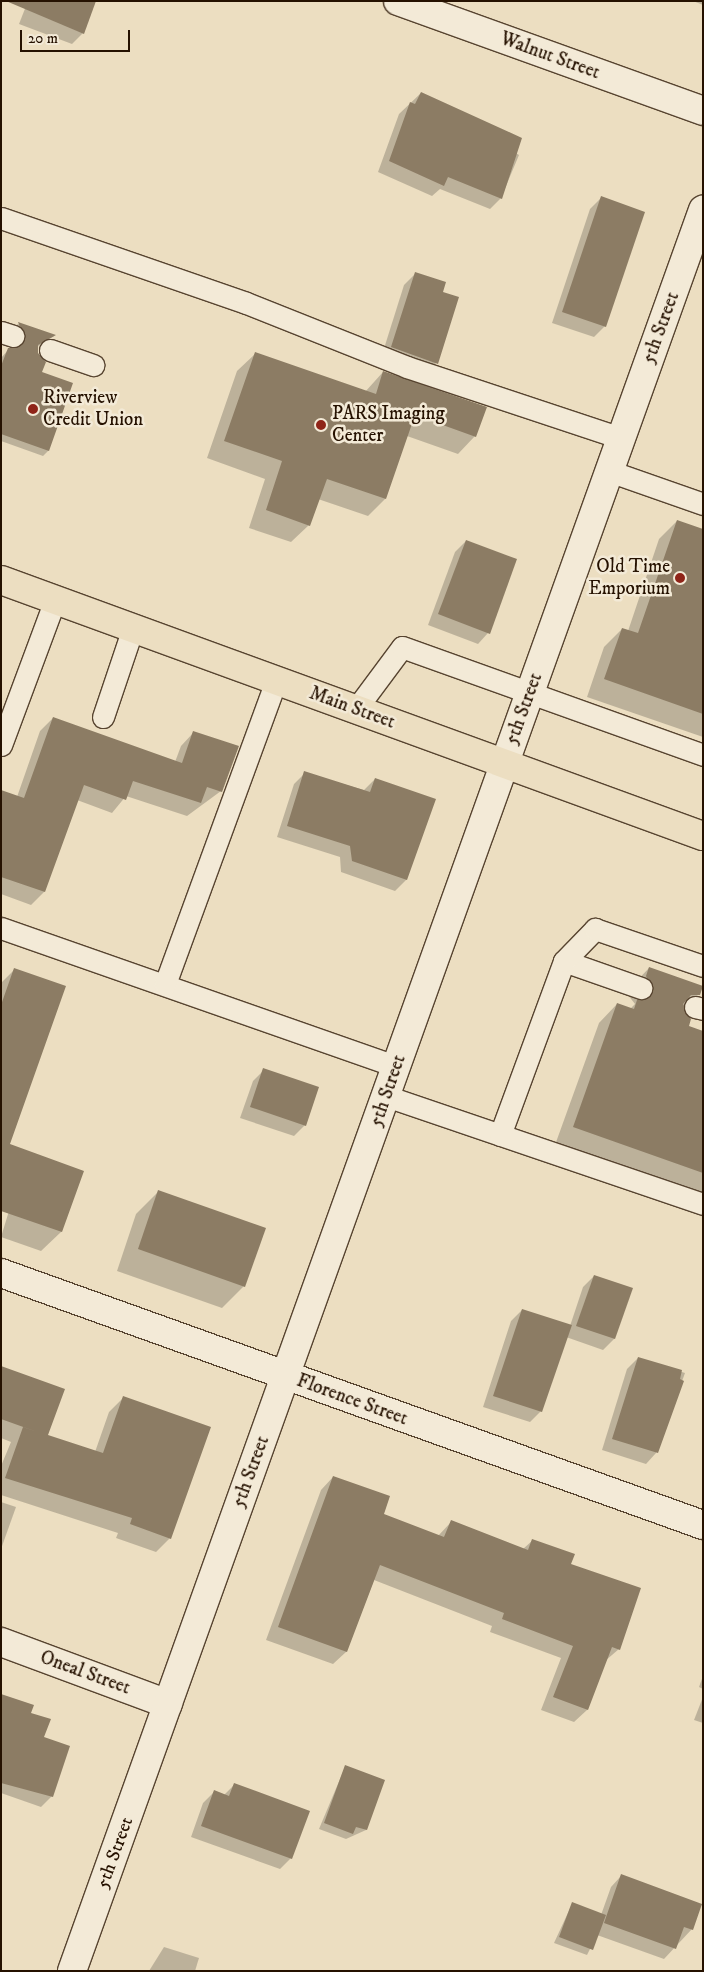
<!DOCTYPE html>
<style>
body{margin:0}
#map{position:relative;width:704px;height:1972px;overflow:hidden;background:#ecdec1;font-family:"IM FELL DW Pica",serif}
div>[style]{position:absolute}
.shadow>*{inset:0;background:#0003}
.building>*{inset:0;background:#8c7c64}
.roads{filter:drop-shadow(1px 0 #574430) drop-shadow(-1px 0 #574430) drop-shadow(0 1px #574430) drop-shadow(0 -1px #574430)}
.service>*{height:21px;margin:-10.5px;padding:0 10.5px;transform-origin:10.5px;border-radius:10.5px;background:#f3ead7}
.minor>*{height:28px;margin:-14px;padding:0 14px;transform-origin:14px;border-radius:14px;background:#f3ead7}
.primary>*{height:28px;margin:-14px;padding:0 14px;transform-origin:14px;border-radius:14px;background:#ecdec1}
.dots>*{width:14px;height:14px;translate:-50% -50%;box-sizing:border-box;border:2px solid #f3ead7;border-radius:50%}
span{translate:-50% -50%;white-space:nowrap;text-align:center;line-height:1.15;-webkit-text-stroke:5px #f3ead7;paint-order:stroke}
.street-label{font-size:19px;color:#251100}
.poi-label{font-size:19px;color:#251100}
.left{translate:0 -50%;text-align:left}
.right{translate:-100% -50%;text-align:right}
.frame{position:absolute;inset:0;border:2px solid #251100;pointer-events:none}
.scale{position:absolute;left:20px;top:30px;width:110px;height:22px;box-sizing:border-box;border:2px solid #251100;border-top:0;padding-left:6px;font-size:15px;line-height:18px;white-space:nowrap;color:#251100;-webkit-text-stroke:4px #f3ead7;paint-order:stroke}
</style>
<div id="map">
<div class="shadow">
<div style="clip-path:polygon(28px 1px,83px 33px,72px 44px,19px 24px)"></div>
<div style="clip-path:polygon(693px 1px,703px 1px,703px 5px)"></div>
<div style="clip-path:polygon(421px 93px,519px 155px,501px 198px,490px 209px,440px 189px,432px 196px,378px 172px,399px 114px)"></div>
<div style="clip-path:polygon(601px 198px,605px 326px,594px 337px,552px 323px,590px 209px)"></div>
<div style="clip-path:polygon(415px 274px,442px 293px,436px 363px,426px 374px,381px 358px,404px 285px)"></div>
<div style="clip-path:polygon(18px 324px,54px 336px,37px 347px,48px 451px,43px 456px,1px 441px,1px 358px,9px 349px,20px 346px,13px 329px)"></div>
<div style="clip-path:polygon(255px 354px,365px 392px,383px 372px,475px 436px,458px 454px,407px 436px,385px 499px,368px 516px,318px 499px,309px 525px,291px 542px,249px 528px,265px 479px,207px 458px,237px 371px)"></div>
<div style="clip-path:polygon(677px 521px,703px 530px,703px 737px,587px 697px,604px 647px,622px 629px,628px 631px,659px 539px)"></div>
<div style="clip-path:polygon(466px 541px,488px 633px,478px 644px,428px 625px,455px 552px)"></div>
<div style="clip-path:polygon(53px 718px,175px 762px,181px 746px,194px 732px,221px 791px,187px 816px,126px 796px,112px 813px,77px 800px,44px 892px,31px 905px,1px 894px,1px 792px,17px 797px,40px 731px)"></div>
<div style="clip-path:polygon(305px 773px,364px 790px,375px 779px,434px 800px,406px 880px,395px 891px,341px 872px,340px 857px,277px 837px,294px 784px)"></div>
<div style="clip-path:polygon(649px 968px,698px 995px,684px 1009px,687px 1027px,703px 1033px,703px 1197px,555px 1145px,599px 1023px,617px 1004px,630px 1009px,635px 1004px,628px 995px,631px 987px)"></div>
<div style="clip-path:polygon(15px 969px,9px 1145px,82px 1171px,61px 1232px,41px 1251px,1px 1237px,12px 1201px,1px 1197px,1px 983px)"></div>
<div style="clip-path:polygon(264px 1070px,305px 1125px,294px 1136px,240px 1118px,253px 1081px)"></div>
<div style="clip-path:polygon(158px 1192px,244px 1286px,222px 1308px,117px 1271px,136px 1214px)"></div>
<div style="clip-path:polygon(594px 1276px,631px 1289px,614px 1339px,603px 1350px,566px 1337px,541px 1411px,530px 1422px,483px 1407px,511px 1321px,522px 1310px,570px 1326px,583px 1287px)"></div>
<div style="clip-path:polygon(638px 1358px,685px 1373px,656px 1453px,646px 1464px,602px 1450px,627px 1369px)"></div>
<div style="clip-path:polygon(1px 1367px,47px 1436px,95px 1452px,109px 1412px,123px 1398px,170px 1538px,156px 1552px,116px 1538px,118px 1533px,1px 1495px,1px 1466px,11px 1442px,1px 1438px)"></div>
<div style="clip-path:polygon(333px 1477px,382px 1514px,438px 1536px,452px 1521px,523px 1549px,533px 1540px,570px 1565px,619px 1649px,605px 1661px,587px 1710px,574px 1722px,541px 1710px,561px 1658px,490px 1632px,492px 1626px,374px 1580px,346px 1652px,333px 1664px,266px 1640px,321px 1490px)"></div>
<div style="clip-path:polygon(1px 1502px,16px 1507px,1px 1549px)"></div>
<div style="clip-path:polygon(703px 1676px,703px 1689px,699px 1687px)"></div>
<div style="clip-path:polygon(1px 1696px,29px 1713px,43px 1738px,52px 1796px,41px 1807px,1px 1793px)"></div>
<div style="clip-path:polygon(703px 1697px,703px 1723px,694px 1720px)"></div>
<div style="clip-path:polygon(345px 1767px,366px 1830px,346px 1839px,319px 1829px)"></div>
<div style="clip-path:polygon(234px 1785px,291px 1858px,280px 1869px,191px 1837px,203px 1803px,214px 1792px,224px 1795px)"></div>
<div style="clip-path:polygon(621px 1876px,692px 1929px,664px 1959px,597px 1935px,587px 1955px,554px 1943px,572px 1904px,601px 1915px,611px 1887px)"></div>
<div style="clip-path:polygon(164px 1947px,199px 1958px,195px 1971px,149px 1971px)"></div>
</div>
<div class="building">
<div style="clip-path:polygon(6px 1px,96px 1px,84px 34px)"></div>
<div style="clip-path:polygon(421px 92px,522px 138px,502px 199px,448px 177px,444px 186px,389px 161px,410px 102px,415px 104px)"></div>
<div style="clip-path:polygon(601px 196px,645px 212px,606px 327px,562px 312px)"></div>
<div style="clip-path:polygon(415px 272px,446px 282px,443px 292px,459px 297px,438px 364px,391px 347px)"></div>
<div style="clip-path:polygon(18px 322px,56px 335px,38px 345px,38px 353px,46px 362px,42px 372px,73px 383px,49px 451px,1px 434px,1px 366px,8px 348px,16px 348px,25px 340px)"></div>
<div style="clip-path:polygon(255px 352px,376px 394px,383px 371px,487px 407px,476px 437px,415px 415px,386px 499px,327px 479px,310px 526px,266px 510px,282px 461px,224px 441px)"></div>
<div style="clip-path:polygon(677px 520px,703px 529px,703px 714px,604px 679px,622px 628px,638px 633px)"></div>
<div style="clip-path:polygon(466px 540px,517px 559px,490px 634px,438px 614px)"></div>
<div style="clip-path:polygon(53px 717px,182px 763px,193px 731px,239px 746px,222px 792px,207px 787px,201px 803px,133px 781px,126px 800px,84px 785px,45px 892px,1px 877px,1px 790px,24px 798px)"></div>
<div style="clip-path:polygon(304px 771px,370px 792px,375px 778px,436px 799px,407px 880px,352px 861px,350px 846px,287px 826px)"></div>
<div style="clip-path:polygon(649px 967px,703px 986px,700px 995px,691px 995px,683px 1004px,691px 1019px,689px 1026px,703px 1031px,703px 1173px,573px 1127px,617px 1003px,634px 1009px,637px 1000px,653px 993px,646px 976px)"></div>
<div style="clip-path:polygon(14px 968px,66px 986px,10px 1144px,84px 1171px,62px 1232px,1px 1211px,1px 1005px)"></div>
<div style="clip-path:polygon(263px 1068px,319px 1087px,306px 1126px,250px 1107px)"></div>
<div style="clip-path:polygon(158px 1190px,266px 1228px,245px 1287px,138px 1249px)"></div>
<div style="clip-path:polygon(594px 1275px,633px 1288px,615px 1339px,576px 1326px)"></div>
<div style="clip-path:polygon(522px 1309px,572px 1325px,542px 1412px,493px 1396px)"></div>
<div style="clip-path:polygon(638px 1357px,682px 1370px,680px 1379px,684px 1381px,658px 1453px,612px 1439px)"></div>
<div style="clip-path:polygon(1px 1366px,65px 1389px,48px 1435px,103px 1453px,123px 1396px,211px 1427px,171px 1539px,130px 1524px,132px 1518px,5px 1478px,23px 1427px,40px 1433px,1px 1419px)"></div>
<div style="clip-path:polygon(333px 1476px,390px 1496px,384px 1514px,444px 1537px,451px 1520px,528px 1550px,532px 1539px,575px 1554px,571px 1564px,641px 1588px,620px 1650px,612px 1647px,588px 1710px,553px 1697px,573px 1646px,502px 1619px,504px 1613px,380px 1565px,347px 1652px,278px 1627px)"></div>
<div style="clip-path:polygon(1px 1694px,34px 1705px,31px 1713px,51px 1719px,44px 1737px,70px 1746px,53px 1797px,1px 1783px)"></div>
<div style="clip-path:polygon(345px 1765px,385px 1780px,367px 1830px,356px 1827px,353px 1834px,324px 1823px)"></div>
<div style="clip-path:polygon(234px 1783px,310px 1811px,292px 1859px,201px 1826px,214px 1790px,229px 1796px)"></div>
<div style="clip-path:polygon(621px 1874px,702px 1904px,693px 1930px,684px 1927px,676px 1949px,604px 1923px)"></div>
<div style="clip-path:polygon(572px 1902px,606px 1915px,593px 1950px,559px 1937px)"></div>
</div>
<div class="roads">
<div class="service">
<div style="left:1px;top:218px;width:259px;rotate:19.1deg"></div>
<div style="left:246px;top:303px;width:173px;rotate:21.7deg"></div>
<div style="left:407px;top:367px;width:225px;rotate:18.4deg"></div>
<div style="left:1px;top:332px;width:13px;rotate:18deg"></div>
<div style="left:50px;top:350px;width:46px;rotate:19.2deg"></div>
<div style="left:609px;top:471px;width:100px;rotate:19.3deg"></div>
<div style="left:356px;top:709px;width:77px;rotate:-53.4deg"></div>
<div style="left:402px;top:647px;width:320px;rotate:19.7deg"></div>
<div style="left:103px;top:717px;width:94px;rotate:-71.4deg"></div>
<div style="left:1px;top:745px;width:155px;rotate:-69.6deg"></div>
<div style="left:1px;top:928px;width:418px;rotate:19.3deg"></div>
<div style="left:564px;top:961px;width:82px;rotate:19.3deg"></div>
<div style="left:165px;top:984px;width:324px;rotate:-69.9deg"></div>
<div style="left:695px;top:1007px;width:8px;rotate:14deg"></div>
<div style="left:386px;top:1096px;width:335px;rotate:18.8deg"></div>
<div style="left:500px;top:1135px;width:185px;rotate:-69.8deg"></div>
<div style="left:564px;top:961px;width:45px;rotate:-45.9deg"></div>
<div style="left:595px;top:929px;width:114px;rotate:18.9deg"></div>
</div>
<div class="minor">
<div style="left:398px;top:1px;width:324px;rotate:19.8deg"></div>
<div style="left:1px;top:1273px;width:746px;rotate:19.75deg"></div>
<div style="left:1px;top:1642px;width:178px;rotate:20.4deg"></div>
<div style="left:72px;top:1971px;width:1871px;rotate:-70.29deg"></div>
</div>
<div class="primary">
<div style="left:1px;top:580px;width:747px;rotate:20.04deg"></div>
</div>
</div>
<div class="dots">
<div style="left:33px;top:409px;background:#8f2418"></div>
<div style="left:321px;top:425px;background:#8f2418"></div>
<div style="left:680px;top:578px;background:#8f2418"></div>
</div>
<div class="street-label">
<span style="left:550px;top:56px;rotate:20deg">Walnut Street</span>
<span style="left:661px;top:328px;rotate:-70deg">5th Street</span>
<span style="left:352px;top:708px;rotate:20deg">Main Street</span>
<span style="left:524px;top:709px;rotate:-70deg">5th Street</span>
<span style="left:388px;top:1091px;rotate:-71deg">5th Street</span>
<span style="left:352px;top:1400px;rotate:20deg">Florence Street</span>
<span style="left:251px;top:1472px;rotate:-70deg">5th Street</span>
<span style="left:85px;top:1673px;rotate:20deg">Oneal Street</span>
<span style="left:115px;top:1853px;rotate:-70deg">5th Street</span>
</div>
<div class="poi-label">
<span class="left" style="left:43px;top:409px">Riverview<br>Credit Union</span>
<span class="left" style="left:332px;top:425px">PARS Imaging<br>Center</span>
<span class="right" style="left:670px;top:578px">Old Time<br>Emporium</span>
</div>
<div class="frame"></div>
<div class="scale">20 m</div>
</div>
